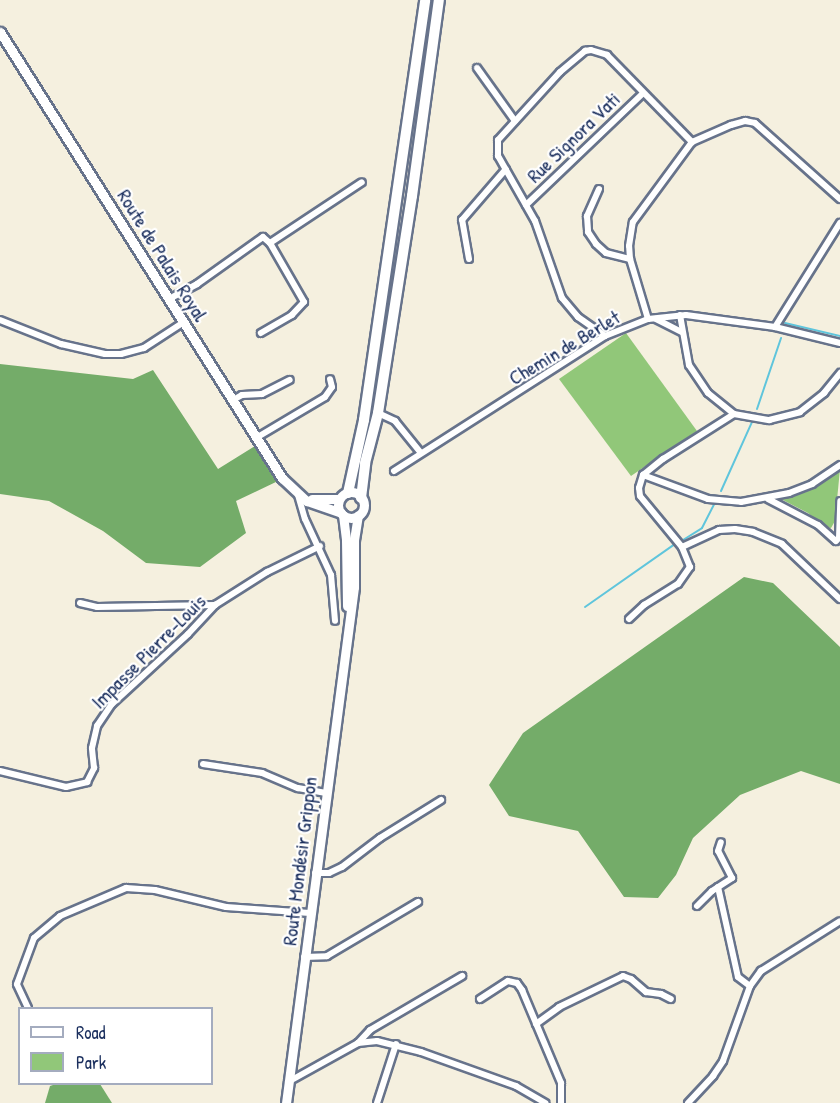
<!DOCTYPE html>
<meta charset="utf-8">
<style>
body{margin:0}
#map{position:relative;width:840px;height:1103px;overflow:hidden;background:#f5f0df;font-family:"Patrick Hand",sans-serif}
div>[style]{position:absolute}
.green>*{inset:0;background:#91c779}
.forest>*{inset:0;background:#74ac69}
.stream>*{height:2px;margin:-1px;padding:0 1px;transform-origin:1px;border-radius:1px;background:#5fc5dc}
.roads{filter:drop-shadow(2px 0 #67738b) drop-shadow(-2px 0 #67738b) drop-shadow(0 2px #67738b) drop-shadow(0 -2px #67738b)}
.street>*{height:6px;margin:-3px;padding:0 3px;transform-origin:3px;border-radius:3px;background:#fff}
.primary>*{height:9px;margin:-4.5px;padding:0 4.5px;transform-origin:4.5px;border-radius:4.5px;background:#fff}
.primary>.ring{margin:-4.5px;padding:0;box-sizing:content-box;background:none;border:9px solid #fff;border-radius:50%}
.highway>*{height:10px;margin:-5px;padding:0 5px;transform-origin:5px;border-radius:5px;background:#fff}
span{translate:-50% -50%;white-space:nowrap;text-align:center;line-height:1.15;-webkit-text-stroke:4.5px #fff;paint-order:stroke}
.street-label{font-size:20px;color:#1b2f5e}
.legend{position:absolute;left:18px;top:1007px;width:195px;height:78px;box-sizing:border-box;background:#fff;border:2px solid #a4acbf;margin:0;padding:8px 10px;list-style:none;font-size:18px;color:#1b2f5e}
.legend li{display:flex;align-items:center;gap:12px;height:30px}
.legend b{width:30px;border:2px solid #a4acbf}
</style>
<div id="map">
<div class="green">
<div style="clip-path:polygon(626px 333px,697px 431px,631px 476px,559px 379px)"></div>
<div style="clip-path:polygon(840px 469px,835px 521px,831px 528px,825px 527px,808px 513px,779px 498px,806px 492px)"></div>
</div>
<div class="forest">
<div style="clip-path:polygon(0 364px,133px 379px,153px 370px,218px 469px,255px 446px,278px 481px,236px 501px,246px 533px,200px 567px,146px 563px,103px 531px,49px 501px,0 494px)"></div>
<div style="clip-path:polygon(744px 577px,773px 583px,840px 647px,840px 784px,801px 771px,740px 795px,693px 838px,676px 875px,658px 898px,624px 897px,578px 831px,509px 816px,489px 785px,523px 733px)"></div>
<div style="clip-path:polygon(56px 1084px,100px 1084px,112px 1103px,45px 1103px,50px 1086px)"></div>
</div>
<div class="stream">
<div style="left:785px;top:323px;width:57px;rotate:13.3deg"></div>
<div style="left:757px;top:409px;width:75px;rotate:-71.3deg"></div>
<div style="left:721px;top:491px;width:76px;rotate:-65.8deg"></div>
<div style="left:683px;top:540px;width:22px;rotate:-32deg"></div>
<div style="left:702px;top:528px;width:27px;rotate:-63deg"></div>
<div style="left:585px;top:607px;width:110px;rotate:-35deg"></div>
</div>
<div class="roads">
<div class="street">
<div style="left:477px;top:68px;width:65px;rotate:54.4deg"></div>
<div style="left:599px;top:189px;width:30px;rotate:114deg"></div>
<div style="left:587px;top:216px;width:16px;rotate:86deg"></div>
<div style="left:588px;top:232px;width:14px;rotate:56deg"></div>
<div style="left:596px;top:244px;width:13px;rotate:42deg"></div>
<div style="left:606px;top:253px;width:25px;rotate:14deg"></div>
<div style="left:526px;top:205px;width:162px;rotate:-43.7deg"></div>
<div style="left:270px;top:243px;width:110px;rotate:-33.5deg"></div>
<div style="left:469px;top:259px;width:40px;rotate:-100deg"></div>
<div style="left:462px;top:220px;width:67px;rotate:-49.2deg"></div>
<div style="left:169px;top:299px;width:32px;rotate:-28deg"></div>
<div style="left:197px;top:284px;width:81px;rotate:-35.5deg"></div>
<div style="left:263px;top:237px;width:9px;rotate:41deg"></div>
<div style="left:270px;top:243px;width:68px;rotate:60deg"></div>
<div style="left:304px;top:302px;width:18px;rotate:133deg"></div>
<div style="left:292px;top:315px;width:36px;rotate:150deg"></div>
<div style="left:680px;top:315px;width:51px;rotate:79.8deg"></div>
<div style="left:689px;top:365px;width:34px;rotate:56deg"></div>
<div style="left:708px;top:393px;width:33px;rotate:39deg"></div>
<div style="left:734px;top:414px;width:36px;rotate:10deg"></div>
<div style="left:769px;top:420px;width:32px;rotate:-14deg"></div>
<div style="left:800px;top:412px;width:31px;rotate:-38deg"></div>
<div style="left:824px;top:393px;width:26px;rotate:-51deg"></div>
<div style="left:648px;top:319px;width:63px;rotate:-106.7deg"></div>
<div style="left:630px;top:259px;width:13px;rotate:-94deg"></div>
<div style="left:629px;top:246px;width:24px;rotate:-81deg"></div>
<div style="left:633px;top:222px;width:99px;rotate:-53.6deg"></div>
<div style="left:692px;top:142px;width:43px;rotate:-23.6deg"></div>
<div style="left:731px;top:125px;width:15px;rotate:-16deg"></div>
<div style="left:745px;top:121px;width:10px;rotate:11deg"></div>
<div style="left:755px;top:123px;width:114px;rotate:41.8deg"></div>
<div style="left:656px;top:319px;width:29px;rotate:27deg"></div>
<div style="left:0;top:320px;width:66px;rotate:21.5deg"></div>
<div style="left:61px;top:344px;width:45px;rotate:12.8deg"></div>
<div style="left:105px;top:354px;width:16px"></div>
<div style="left:121px;top:354px;width:24px;rotate:-15deg"></div>
<div style="left:144px;top:348px;width:48px;rotate:-33deg"></div>
<div style="left:775px;top:327px;width:123px;rotate:-58deg"></div>
<div style="left:605px;top:336px;width:33px;rotate:-145deg"></div>
<div style="left:578px;top:317px;width:25px;rotate:-130deg"></div>
<div style="left:562px;top:298px;width:82px;rotate:-109.3deg"></div>
<div style="left:535px;top:221px;width:75px;rotate:-119.6deg"></div>
<div style="left:498px;top:156px;width:16px;rotate:-90deg"></div>
<div style="left:498px;top:140px;width:92px;rotate:-47.6deg"></div>
<div style="left:560px;top:72px;width:33px;rotate:-40deg"></div>
<div style="left:585px;top:51px;width:6px;rotate:-9deg"></div>
<div style="left:591px;top:50px;width:17px;rotate:17deg"></div>
<div style="left:607px;top:55px;width:122px;rotate:45.7deg"></div>
<div style="left:233px;top:400px;width:10px;rotate:-29deg"></div>
<div style="left:242px;top:395px;width:20px;rotate:-3deg"></div>
<div style="left:262px;top:394px;width:31px;rotate:-27deg"></div>
<div style="left:378px;top:413px;width:19px;rotate:25deg"></div>
<div style="left:395px;top:421px;width:41px;rotate:50.9deg"></div>
<div style="left:256px;top:438px;width:80px;rotate:-30.7deg"></div>
<div style="left:325px;top:397px;width:12px;rotate:-55deg"></div>
<div style="left:332px;top:387px;width:8px;rotate:-104deg"></div>
<div style="left:394px;top:471px;width:250px;rotate:-32.6deg"></div>
<div style="left:605px;top:336px;width:46px;rotate:-21.6deg"></div>
<div style="left:648px;top:319px;width:38px;rotate:-6deg"></div>
<div style="left:686px;top:315px;width:90px;rotate:7.7deg"></div>
<div style="left:775px;top:327px;width:67px;rotate:13.8deg"></div>
<div style="left:643px;top:475px;width:69px;rotate:20.3deg"></div>
<div style="left:708px;top:499px;width:33px;rotate:5deg"></div>
<div style="left:741px;top:502px;width:49px;rotate:-10.6deg"></div>
<div style="left:789px;top:493px;width:25px;rotate:-21deg"></div>
<div style="left:812px;top:484px;width:34px;rotate:-34deg"></div>
<div style="left:298px;top:495px;width:25px;rotate:74deg"></div>
<div style="left:305px;top:519px;width:62px;rotate:65.1deg"></div>
<div style="left:331px;top:575px;width:46px;rotate:85deg"></div>
<div style="left:768px;top:499px;width:56px;rotate:27.5deg"></div>
<div style="left:818px;top:525px;width:24px;rotate:42deg"></div>
<div style="left:836px;top:541px;width:4px;rotate:-45deg"></div>
<div style="left:839px;top:538px;width:37px;rotate:-88deg"></div>
<div style="left:682px;top:547px;width:41px;rotate:-24.7deg"></div>
<div style="left:719px;top:530px;width:16px;rotate:-4deg"></div>
<div style="left:735px;top:529px;width:18px;rotate:9deg"></div>
<div style="left:753px;top:532px;width:31px;rotate:22deg"></div>
<div style="left:782px;top:544px;width:80px;rotate:43.5deg"></div>
<div style="left:80px;top:603px;width:17px;rotate:13deg"></div>
<div style="left:97px;top:607px;width:118px;rotate:-1deg"></div>
<div style="left:629px;top:619px;width:21px;rotate:-43deg"></div>
<div style="left:644px;top:605px;width:40px;rotate:-32deg"></div>
<div style="left:678px;top:584px;width:21px;rotate:-55deg"></div>
<div style="left:690px;top:567px;width:22px;rotate:-112deg"></div>
<div style="left:682px;top:547px;width:66px;rotate:-129.5deg"></div>
<div style="left:640px;top:496px;width:8px;rotate:-97deg"></div>
<div style="left:639px;top:488px;width:14px;rotate:-73deg"></div>
<div style="left:643px;top:475px;width:26px;rotate:-39deg"></div>
<div style="left:663px;top:459px;width:84px;rotate:-32.4deg"></div>
<div style="left:203px;top:764px;width:60px;rotate:8.7deg"></div>
<div style="left:262px;top:773px;width:39px;rotate:23deg"></div>
<div style="left:298px;top:788px;width:27px;rotate:10deg"></div>
<div style="left:0;top:771px;width:68px;rotate:13.6deg"></div>
<div style="left:66px;top:787px;width:22px;rotate:-13deg"></div>
<div style="left:87px;top:782px;width:16px;rotate:-63deg"></div>
<div style="left:94px;top:768px;width:20px;rotate:-96deg"></div>
<div style="left:92px;top:748px;width:23px;rotate:-77deg"></div>
<div style="left:97px;top:726px;width:27px;rotate:-56deg"></div>
<div style="left:112px;top:704px;width:103px;rotate:-42.6deg"></div>
<div style="left:188px;top:634px;width:40px;rotate:-47deg"></div>
<div style="left:215px;top:605px;width:62px;rotate:-32.4deg"></div>
<div style="left:267px;top:572px;width:59px;rotate:-26.1deg"></div>
<div style="left:315px;top:873px;width:14px"></div>
<div style="left:329px;top:873px;width:14px;rotate:-25deg"></div>
<div style="left:342px;top:867px;width:48px;rotate:-37.3deg"></div>
<div style="left:380px;top:838px;width:72px;rotate:-31.9deg"></div>
<div style="left:718px;top:887px;width:92px;rotate:77.5deg"></div>
<div style="left:738px;top:977px;width:15px;rotate:37deg"></div>
<div style="left:697px;top:906px;width:21px;rotate:-45deg"></div>
<div style="left:712px;top:891px;width:24px;rotate:-33deg"></div>
<div style="left:732px;top:878px;width:30px;rotate:-117deg"></div>
<div style="left:718px;top:851px;width:9px;rotate:-72deg"></div>
<div style="left:304px;top:957px;width:23px;rotate:-2deg"></div>
<div style="left:327px;top:956px;width:106px;rotate:-30.7deg"></div>
<div style="left:480px;top:999px;width:33px;rotate:-33deg"></div>
<div style="left:508px;top:981px;width:9px;rotate:13deg"></div>
<div style="left:517px;top:983px;width:9px;rotate:54deg"></div>
<div style="left:522px;top:990px;width:101px;rotate:67.2deg"></div>
<div style="left:561px;top:1083px;width:20px;rotate:90deg"></div>
<div style="left:28px;top:1008px;width:26px;rotate:-115deg"></div>
<div style="left:17px;top:984px;width:49px;rotate:-69.7deg"></div>
<div style="left:34px;top:938px;width:34px;rotate:-40deg"></div>
<div style="left:60px;top:916px;width:72px;rotate:-23deg"></div>
<div style="left:126px;top:888px;width:29px;rotate:4deg"></div>
<div style="left:155px;top:890px;width:73px;rotate:13.5deg"></div>
<div style="left:226px;top:907px;width:84px;rotate:4.1deg"></div>
<div style="left:536px;top:1024px;width:29px;rotate:-36deg"></div>
<div style="left:559px;top:1007px;width:71px;rotate:-25.8deg"></div>
<div style="left:623px;top:976px;width:9px;rotate:21deg"></div>
<div style="left:631px;top:979px;width:20px;rotate:41deg"></div>
<div style="left:646px;top:992px;width:15px;rotate:8deg"></div>
<div style="left:661px;top:994px;width:11px;rotate:27deg"></div>
<div style="left:358px;top:1043px;width:18px;rotate:-47deg"></div>
<div style="left:370px;top:1030px;width:107px;rotate:-30.4deg"></div>
<div style="left:288px;top:1082px;width:80px;rotate:-29.1deg"></div>
<div style="left:358px;top:1043px;width:19px;rotate:-6deg"></div>
<div style="left:377px;top:1041px;width:45px;rotate:14deg"></div>
<div style="left:421px;top:1052px;width:101px;rotate:19.7deg"></div>
<div style="left:516px;top:1086px;width:34px;rotate:30deg"></div>
<div style="left:377px;top:1103px;width:62px;rotate:-72.1deg"></div>
<div style="left:688px;top:1103px;width:37px;rotate:-47deg"></div>
<div style="left:713px;top:1076px;width:18px;rotate:-56deg"></div>
<div style="left:723px;top:1061px;width:80px;rotate:-70.2deg"></div>
<div style="left:750px;top:986px;width:19px;rotate:-54deg"></div>
<div style="left:761px;top:971px;width:93px;rotate:-32.3deg"></div>
</div>
<div class="primary">
<div style="left:0;top:32px;width:528px;rotate:57.7deg"></div>
<div style="left:282px;top:478px;width:34px;rotate:43deg"></div>
<div style="left:307px;top:501px;width:36px;rotate:19deg"></div>
<div class="ring" style="left:338px;top:492px;width:17px;height:17px"></div>
<div style="left:312px;top:499px;width:27px"></div>
<div style="left:343px;top:515px;width:25px;rotate:83deg"></div>
<div style="left:346px;top:540px;width:66px;rotate:89.1deg"></div>
<div style="left:286px;top:1103px;width:520px;rotate:-82.49deg"></div>
<div style="left:354px;top:587px;width:47px;rotate:-90deg"></div>
<div style="left:354px;top:540px;width:25px;rotate:-81deg"></div>
</div>
<div class="highway">
<div style="left:348px;top:493px;width:75px;rotate:-77.6deg"></div>
<div style="left:364px;top:420px;width:424px;rotate:-81.7deg"></div>
<div style="left:361px;top:498px;width:35px;rotate:-83deg"></div>
<div style="left:365px;top:463px;width:52px;rotate:-75.4deg"></div>
<div style="left:378px;top:413px;width:220px;rotate:-81.1deg"></div>
<div style="left:412px;top:196px;width:198px;rotate:-82.2deg"></div>
</div>
</div>
<div class="street-label">
<span style="left:573px;top:137px;rotate:-44deg">Rue Signora Vati</span>
<span style="left:163px;top:255px;rotate:58deg">Route de Palais Royal</span>
<span style="left:564px;top:347px;rotate:-31deg">Chemin de Berlet</span>
<span style="left:148px;top:651px;rotate:-45deg">Impasse Pierre-Louis</span>
<span style="left:299px;top:861px;rotate:-83deg">Route Mondésir Grippon</span>
</div>
<ul class="legend">
<li><b style="height:8px;background:#fff"></b>Road</li>
<li><b style="height:16px;background:#91c779"></b>Park</li>
</ul>
</div>
